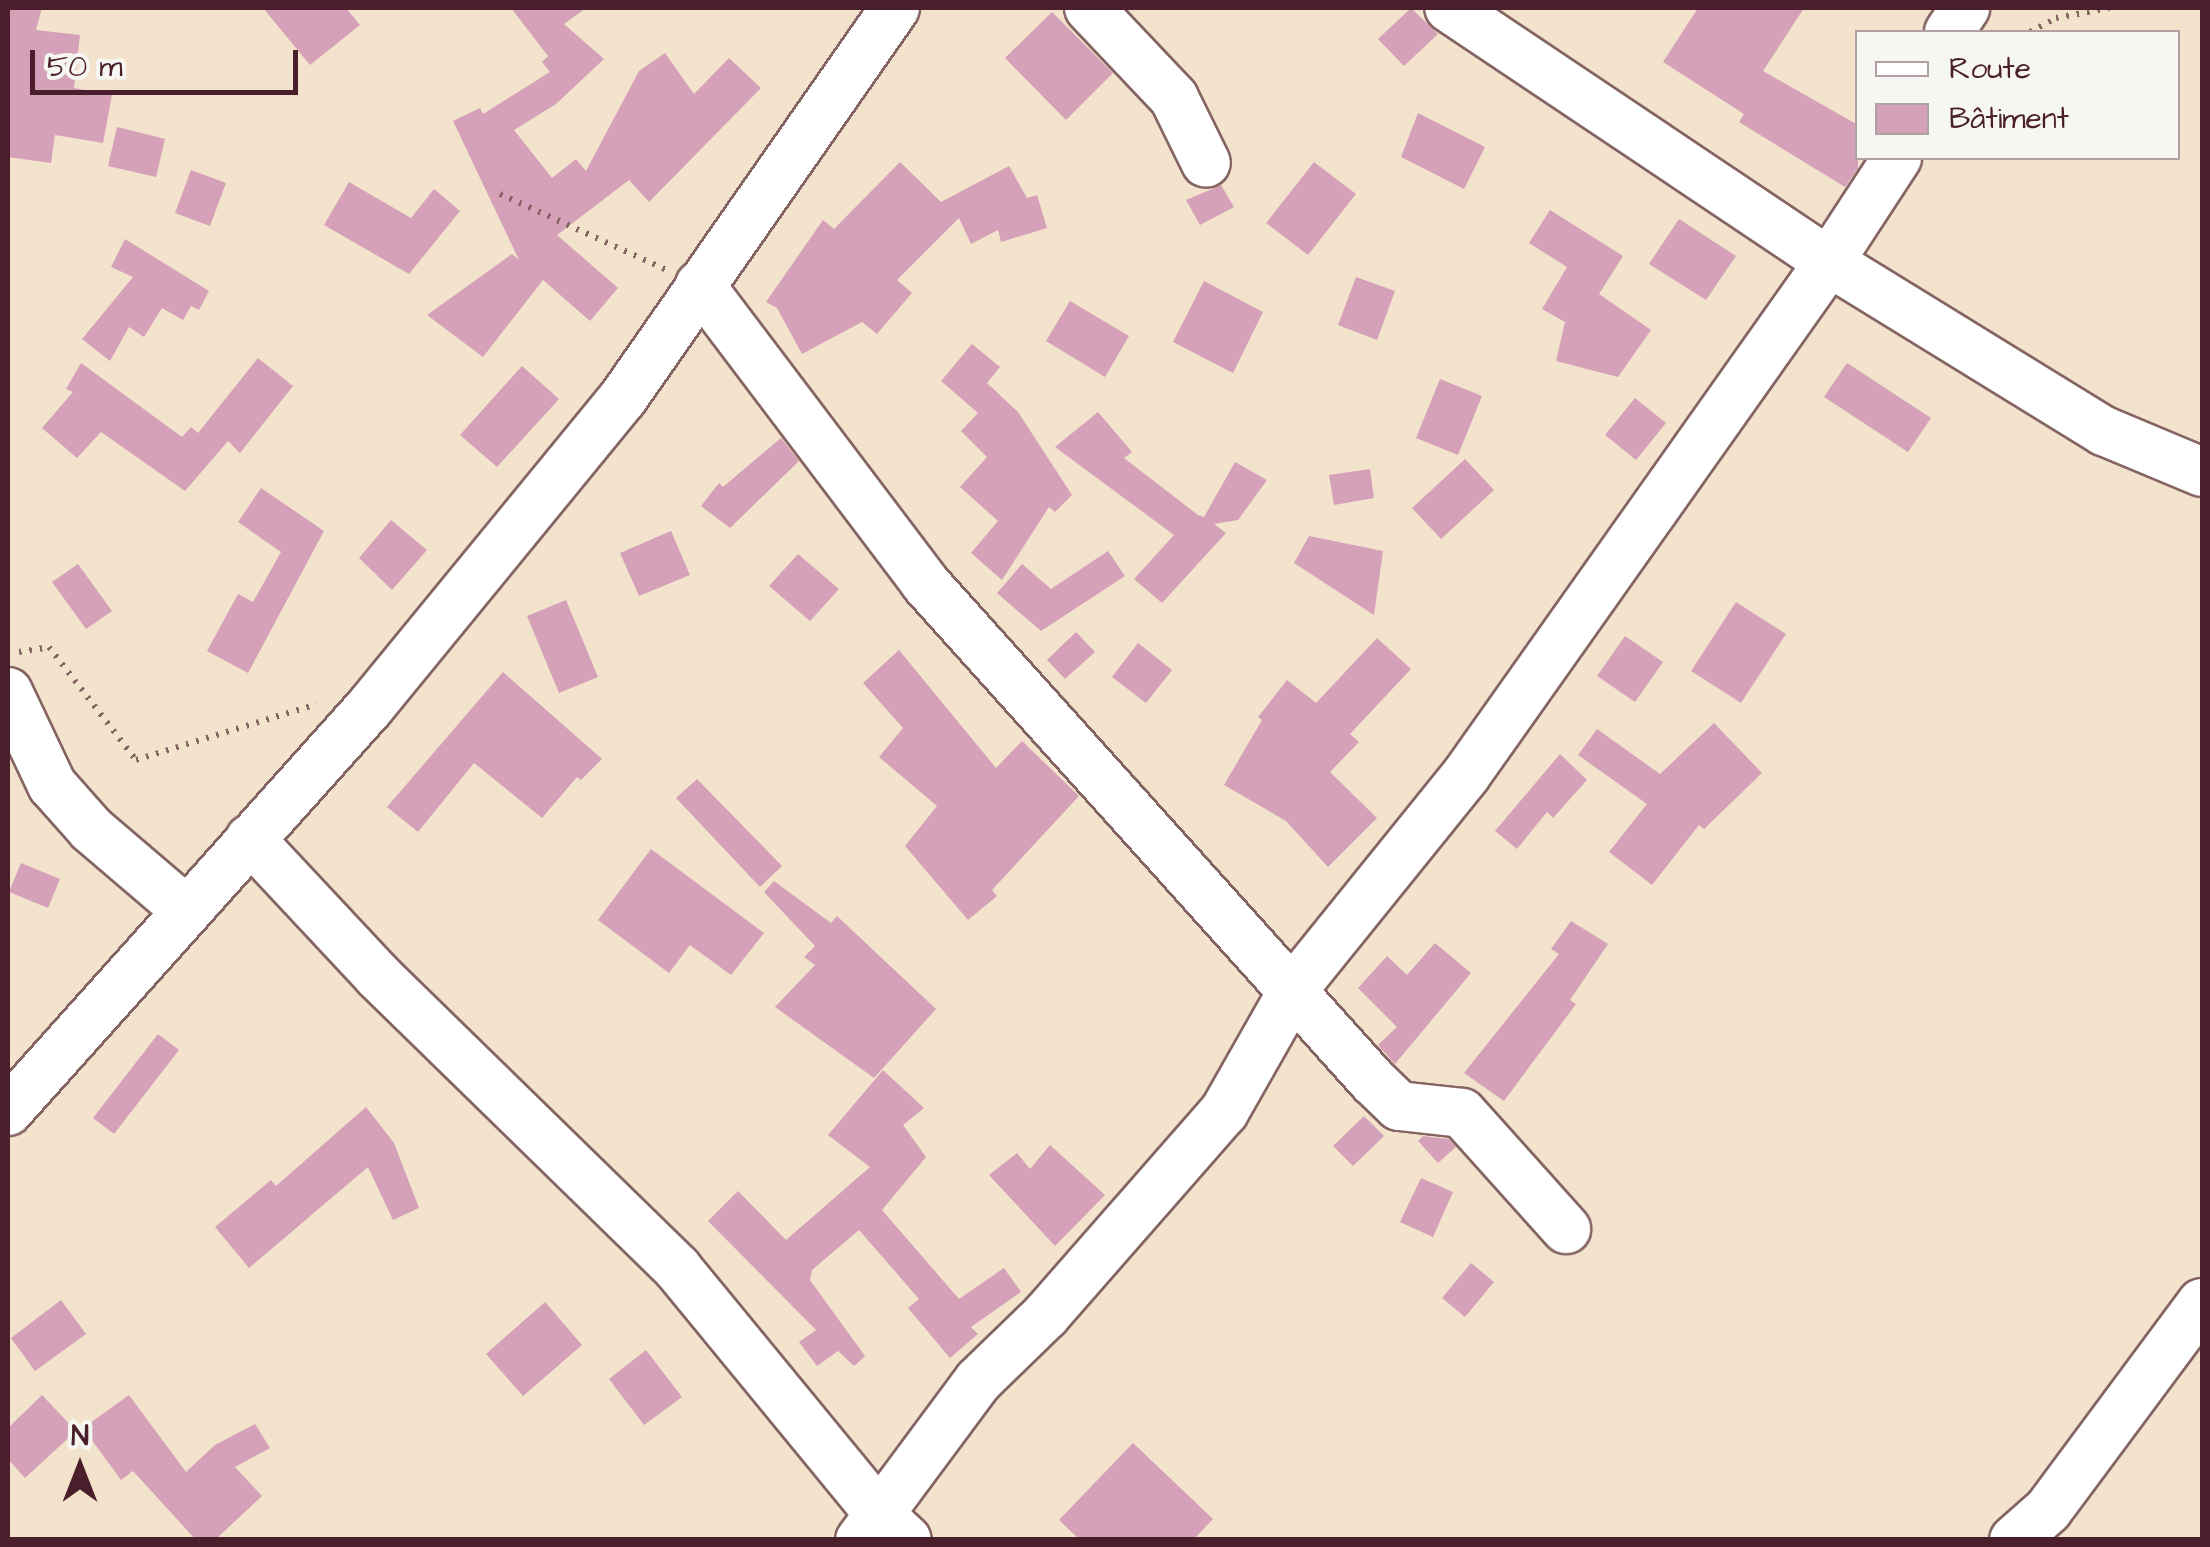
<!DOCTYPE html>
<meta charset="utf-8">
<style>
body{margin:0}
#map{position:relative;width:2210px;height:1547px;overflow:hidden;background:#f3e3cc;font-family:"Architects Daughter",sans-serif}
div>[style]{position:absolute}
.building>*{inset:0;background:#d4a1b8}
.path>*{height:6px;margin-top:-3px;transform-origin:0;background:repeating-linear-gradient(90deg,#856463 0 2.5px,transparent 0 10.5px)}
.roads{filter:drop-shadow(2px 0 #856463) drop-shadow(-2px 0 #856463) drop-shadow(0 2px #856463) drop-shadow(0 -2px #856463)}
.minor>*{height:48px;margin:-24px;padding:0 24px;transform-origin:24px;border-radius:24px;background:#fff}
span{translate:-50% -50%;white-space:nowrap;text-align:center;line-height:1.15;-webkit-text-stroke:9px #f6f6f2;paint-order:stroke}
.frame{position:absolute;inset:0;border:10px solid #4a1f2b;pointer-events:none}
.legend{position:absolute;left:1855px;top:30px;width:325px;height:130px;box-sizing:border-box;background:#f6f6f2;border:2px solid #b1a0a2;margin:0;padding:12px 18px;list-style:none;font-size:30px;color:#4a1f2b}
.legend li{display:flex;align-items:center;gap:20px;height:50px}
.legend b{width:50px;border:2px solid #b1a0a2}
.north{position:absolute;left:30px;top:1417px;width:100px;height:100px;-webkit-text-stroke:8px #f6f6f2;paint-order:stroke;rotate:0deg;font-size:28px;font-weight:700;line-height:40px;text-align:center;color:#4a1f2b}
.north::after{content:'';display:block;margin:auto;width:35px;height:45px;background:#4a1f2b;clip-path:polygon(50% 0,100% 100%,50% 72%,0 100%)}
.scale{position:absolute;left:30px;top:50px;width:268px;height:45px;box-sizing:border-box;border:5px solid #4a1f2b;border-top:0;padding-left:12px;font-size:30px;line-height:35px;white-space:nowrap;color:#4a1f2b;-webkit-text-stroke:8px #f6f6f2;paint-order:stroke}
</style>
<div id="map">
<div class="building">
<div style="clip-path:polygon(8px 8px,42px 8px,36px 30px,80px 35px,74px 88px,112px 95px,103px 143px,55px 135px,51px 163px,8px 157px)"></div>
<div style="clip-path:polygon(263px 8px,346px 8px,360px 25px,310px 65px)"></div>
<div style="clip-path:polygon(511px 8px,586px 8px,564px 24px,604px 59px,556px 104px,514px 130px,552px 178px,576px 159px,586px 171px,639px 71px,665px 53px,694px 94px,729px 58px,761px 88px,649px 202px,629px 180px,557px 235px,618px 288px,590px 321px,543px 280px,483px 357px,427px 315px,512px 254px,519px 260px,453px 121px,480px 108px,483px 114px,550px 72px,542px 62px,548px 56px)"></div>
<div style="clip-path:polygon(1411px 8px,1438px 34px,1404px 66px,1378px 39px)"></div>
<div style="clip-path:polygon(1698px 8px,1804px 8px,1763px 71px,1858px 125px,1858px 168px,1845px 187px,1739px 122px,1744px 114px,1663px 62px)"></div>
<div style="clip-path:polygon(1052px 12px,1113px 73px,1066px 120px,1005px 58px)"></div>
<div style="clip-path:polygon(1418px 113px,1485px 147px,1464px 189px,1401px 157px)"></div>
<div style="clip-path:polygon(117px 127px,165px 139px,156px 177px,108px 166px)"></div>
<div style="clip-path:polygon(900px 162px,941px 202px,1009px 166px,1027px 198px,1037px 195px,1047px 228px,1001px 242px,998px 230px,971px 244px,959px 218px,897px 280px,912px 293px,877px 334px,862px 322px,802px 354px,777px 308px,766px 302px,823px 220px,834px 229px)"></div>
<div style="clip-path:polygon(1314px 162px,1356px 194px,1308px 255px,1266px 223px)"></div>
<div style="clip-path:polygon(191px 170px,226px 183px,210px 226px,175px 213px)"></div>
<div style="clip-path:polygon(349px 182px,411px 218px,434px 189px,460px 211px,409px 274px,324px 225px)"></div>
<div style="clip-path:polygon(1221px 185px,1234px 207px,1200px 225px,1186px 200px)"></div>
<div style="clip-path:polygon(1550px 210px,1623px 256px,1599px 294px,1651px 330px,1618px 377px,1556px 361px,1565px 322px,1542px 309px,1567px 267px,1529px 243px)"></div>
<div style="clip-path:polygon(1679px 219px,1736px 256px,1706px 300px,1649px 264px)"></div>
<div style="clip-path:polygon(125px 239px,209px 291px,199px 310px,191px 306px,183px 320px,162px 308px,144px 337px,129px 327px,110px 361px,82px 339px,133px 277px,111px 267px)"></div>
<div style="clip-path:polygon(1356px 277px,1395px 291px,1377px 340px,1338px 325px)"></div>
<div style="clip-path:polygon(1204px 281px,1263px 312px,1233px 373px,1173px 342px)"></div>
<div style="clip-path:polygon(1070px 301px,1129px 336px,1105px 377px,1046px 341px)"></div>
<div style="clip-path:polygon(972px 344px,1000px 367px,987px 383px,1018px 412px,1072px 495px,1055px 512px,1049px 507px,1002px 580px,971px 553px,998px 521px,960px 487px,987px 457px,961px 431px,978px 413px,941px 381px)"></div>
<div style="clip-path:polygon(258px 358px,293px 386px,240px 453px,228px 441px,185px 491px,101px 432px,77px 458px,42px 428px,73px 392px,66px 389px,81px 363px,182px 437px,191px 427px,198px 433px)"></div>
<div style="clip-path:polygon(1847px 363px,1931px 418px,1908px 452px,1824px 397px)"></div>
<div style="clip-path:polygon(522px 366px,559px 399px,497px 467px,460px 435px)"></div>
<div style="clip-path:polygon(1440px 379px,1482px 396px,1458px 455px,1416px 438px)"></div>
<div style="clip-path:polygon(1635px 398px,1666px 423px,1636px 460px,1605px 435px)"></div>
<div style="clip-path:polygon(1098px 412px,1132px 452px,1124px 458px,1198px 515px,1204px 517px,1235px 462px,1267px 480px,1238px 520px,1214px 524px,1226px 533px,1162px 603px,1134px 579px,1174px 535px,1055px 447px)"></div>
<div style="clip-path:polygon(781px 438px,799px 461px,730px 528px,701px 506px,719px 483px,723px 487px)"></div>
<div style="clip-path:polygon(1465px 459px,1494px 490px,1441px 539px,1412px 508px)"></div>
<div style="clip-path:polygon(1370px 469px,1374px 498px,1334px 505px,1329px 475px)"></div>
<div style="clip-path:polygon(261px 488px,324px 531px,248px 673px,207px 651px,238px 594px,253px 602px,281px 552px,238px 522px)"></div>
<div style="clip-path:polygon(391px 520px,427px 550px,392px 590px,359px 558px)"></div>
<div style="clip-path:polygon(671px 531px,690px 575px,639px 596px,620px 553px)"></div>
<div style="clip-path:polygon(1309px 536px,1383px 551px,1374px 615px,1294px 563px)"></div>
<div style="clip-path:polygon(1108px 551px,1125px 576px,1041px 631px,997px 593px,1022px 564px,1051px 589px)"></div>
<div style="clip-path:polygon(798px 554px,839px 589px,810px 621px,769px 586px)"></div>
<div style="clip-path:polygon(78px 564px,112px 611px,86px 629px,52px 582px)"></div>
<div style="clip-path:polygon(566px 600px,598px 677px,559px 693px,527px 616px)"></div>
<div style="clip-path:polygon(1736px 602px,1786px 634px,1741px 703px,1691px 671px)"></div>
<div style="clip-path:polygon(1076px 632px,1095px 652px,1065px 679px,1047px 660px)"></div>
<div style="clip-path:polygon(1625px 636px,1663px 662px,1635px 702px,1597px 676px)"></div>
<div style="clip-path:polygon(1377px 638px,1411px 669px,1350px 734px,1359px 742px,1330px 772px,1377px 818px,1328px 867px,1286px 821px,1224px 785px,1262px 720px,1258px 717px,1287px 680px,1316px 703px)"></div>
<div style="clip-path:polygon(1138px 643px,1172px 670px,1146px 703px,1112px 677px)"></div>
<div style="clip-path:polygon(899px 650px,996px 768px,1022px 741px,1079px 796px,992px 890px,997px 896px,968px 920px,905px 846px,937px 806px,879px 757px,903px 728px,863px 683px)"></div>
<div style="clip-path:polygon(503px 672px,602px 759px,581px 780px,577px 777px,542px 818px,474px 763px,418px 832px,387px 807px)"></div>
<div style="clip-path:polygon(1714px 723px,1762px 773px,1704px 829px,1699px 825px,1652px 885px,1609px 852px,1647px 804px,1578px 755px,1597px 729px,1660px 774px)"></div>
<div style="clip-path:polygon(1560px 754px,1587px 780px,1553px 818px,1547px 812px,1517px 849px,1495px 831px)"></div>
<div style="clip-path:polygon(697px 779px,782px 866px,760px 887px,676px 798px)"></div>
<div style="clip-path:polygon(651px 849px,764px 933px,731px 975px,690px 945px,669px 973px,598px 920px)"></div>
<div style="clip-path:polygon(21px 863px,60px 879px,48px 908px,9px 892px)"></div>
<div style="clip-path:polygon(774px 881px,831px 923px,837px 916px,936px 1009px,874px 1078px,775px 1007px,815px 965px,804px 957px,815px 946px,764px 892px)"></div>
<div style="clip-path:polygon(1571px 921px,1608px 944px,1570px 1000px,1576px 1004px,1504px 1101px,1464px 1073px,1559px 954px,1551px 949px)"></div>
<div style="clip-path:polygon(1435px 943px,1471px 973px,1395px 1064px,1378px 1045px,1397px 1027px,1358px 988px,1387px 956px,1407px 975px)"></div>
<div style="clip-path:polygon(158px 1034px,179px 1050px,114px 1134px,93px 1118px)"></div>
<div style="clip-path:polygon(883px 1070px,924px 1108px,903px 1125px,926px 1157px,882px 1210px,959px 1299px,1004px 1268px,1021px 1292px,971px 1327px,978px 1334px,950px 1358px,908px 1308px,919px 1299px,859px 1230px,812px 1270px,810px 1280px,865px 1356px,854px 1366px,838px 1351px,817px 1366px,799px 1342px,816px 1330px,708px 1221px,738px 1191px,786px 1240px,870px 1167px,828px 1135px)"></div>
<div style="clip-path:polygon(366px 1107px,394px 1143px,419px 1208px,393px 1220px,368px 1167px,249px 1268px,215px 1227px,271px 1180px,276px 1186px)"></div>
<div style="clip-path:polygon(1364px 1116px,1384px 1136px,1353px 1166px,1333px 1146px)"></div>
<div style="clip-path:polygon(1423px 1136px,1449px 1139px,1456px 1147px,1438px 1163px,1418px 1141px)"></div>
<div style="clip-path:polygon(1050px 1145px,1105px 1195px,1055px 1246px,989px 1175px,1017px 1153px,1030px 1169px)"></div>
<div style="clip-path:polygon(1421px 1178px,1453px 1192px,1433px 1237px,1400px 1222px)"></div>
<div style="clip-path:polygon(1471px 1263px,1494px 1282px,1465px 1317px,1442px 1298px)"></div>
<div style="clip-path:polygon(61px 1300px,86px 1334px,35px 1371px,11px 1338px)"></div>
<div style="clip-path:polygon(545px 1302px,582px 1345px,523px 1396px,486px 1354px)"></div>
<div style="clip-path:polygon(646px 1350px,682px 1397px,644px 1425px,609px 1379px)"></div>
<div style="clip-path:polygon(42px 1395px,76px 1431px,25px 1478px,8px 1459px,8px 1428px)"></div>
<div style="clip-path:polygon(129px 1395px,186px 1472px,215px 1445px,255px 1424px,270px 1448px,235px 1467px,262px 1496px,215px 1540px,196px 1540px,133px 1471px,121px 1480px,83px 1428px)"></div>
<div style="clip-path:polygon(1133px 1443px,1213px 1519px,1193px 1540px,1080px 1540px,1059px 1520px)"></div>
</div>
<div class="path">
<div style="left:2030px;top:32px;width:30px;rotate:-28deg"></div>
<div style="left:2056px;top:18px;width:54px;rotate:-10.7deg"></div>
<div style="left:500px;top:194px;width:183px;rotate:24.5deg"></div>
<div style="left:19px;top:652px;width:30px;rotate:-9deg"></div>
<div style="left:49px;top:647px;width:143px;rotate:52.4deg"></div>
<div style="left:136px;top:760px;width:189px;rotate:-17.2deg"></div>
</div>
<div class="roads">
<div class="minor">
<div style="left:1089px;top:8px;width:124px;rotate:46.6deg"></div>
<div style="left:1174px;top:98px;width:72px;rotate:63.8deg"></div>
<div style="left:1949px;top:32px;width:29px;rotate:-56deg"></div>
<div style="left:1897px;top:158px;width:124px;rotate:123.2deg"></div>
<div style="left:1829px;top:262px;width:323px;rotate:31.6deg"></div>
<div style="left:2104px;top:431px;width:106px;rotate:22.7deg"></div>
<div style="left:700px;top:285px;width:373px;rotate:52.9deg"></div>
<div style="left:925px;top:583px;width:670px;rotate:48.03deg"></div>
<div style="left:1373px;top:1081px;width:36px;rotate:44deg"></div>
<div style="left:1399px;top:1106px;width:63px;rotate:6.3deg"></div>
<div style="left:1462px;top:1113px;width:156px;rotate:48.1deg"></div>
<div style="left:8px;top:692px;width:103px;rotate:64.7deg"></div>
<div style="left:52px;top:785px;width:59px;rotate:48.4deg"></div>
<div style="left:91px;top:829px;width:126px;rotate:40.5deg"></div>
<div style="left:250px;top:839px;width:187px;rotate:46.9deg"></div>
<div style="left:378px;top:976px;width:418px;rotate:44.3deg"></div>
<div style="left:677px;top:1268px;width:318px;rotate:50.6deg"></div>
<div style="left:879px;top:1514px;width:38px;rotate:43deg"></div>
<div style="left:8px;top:1111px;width:542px;rotate:-48.14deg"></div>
<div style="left:370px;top:707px;width:399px;rotate:-50.7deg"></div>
<div style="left:623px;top:398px;width:475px;rotate:-55.1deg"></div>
<div style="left:860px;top:1540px;width:198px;rotate:-53.4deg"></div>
<div style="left:978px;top:1381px;width:95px;rotate:-44.1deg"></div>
<div style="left:1046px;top:1315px;width:270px;rotate:-48.8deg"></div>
<div style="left:1224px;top:1112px;width:144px;rotate:-60.4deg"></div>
<div style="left:1295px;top:987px;width:272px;rotate:-51.1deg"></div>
<div style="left:1466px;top:775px;width:628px;rotate:-54.72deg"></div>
<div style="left:1829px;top:262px;width:457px;rotate:-146.2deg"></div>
<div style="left:2014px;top:1540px;width:45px;rotate:-41.4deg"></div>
<div style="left:2048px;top:1510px;width:258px;rotate:-53.4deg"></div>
</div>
</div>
<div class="frame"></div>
<ul class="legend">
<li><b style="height:12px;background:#fff"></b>Route</li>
<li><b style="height:28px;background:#d4a1b8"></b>Bâtiment</li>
</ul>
<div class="north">N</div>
<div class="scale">50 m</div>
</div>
